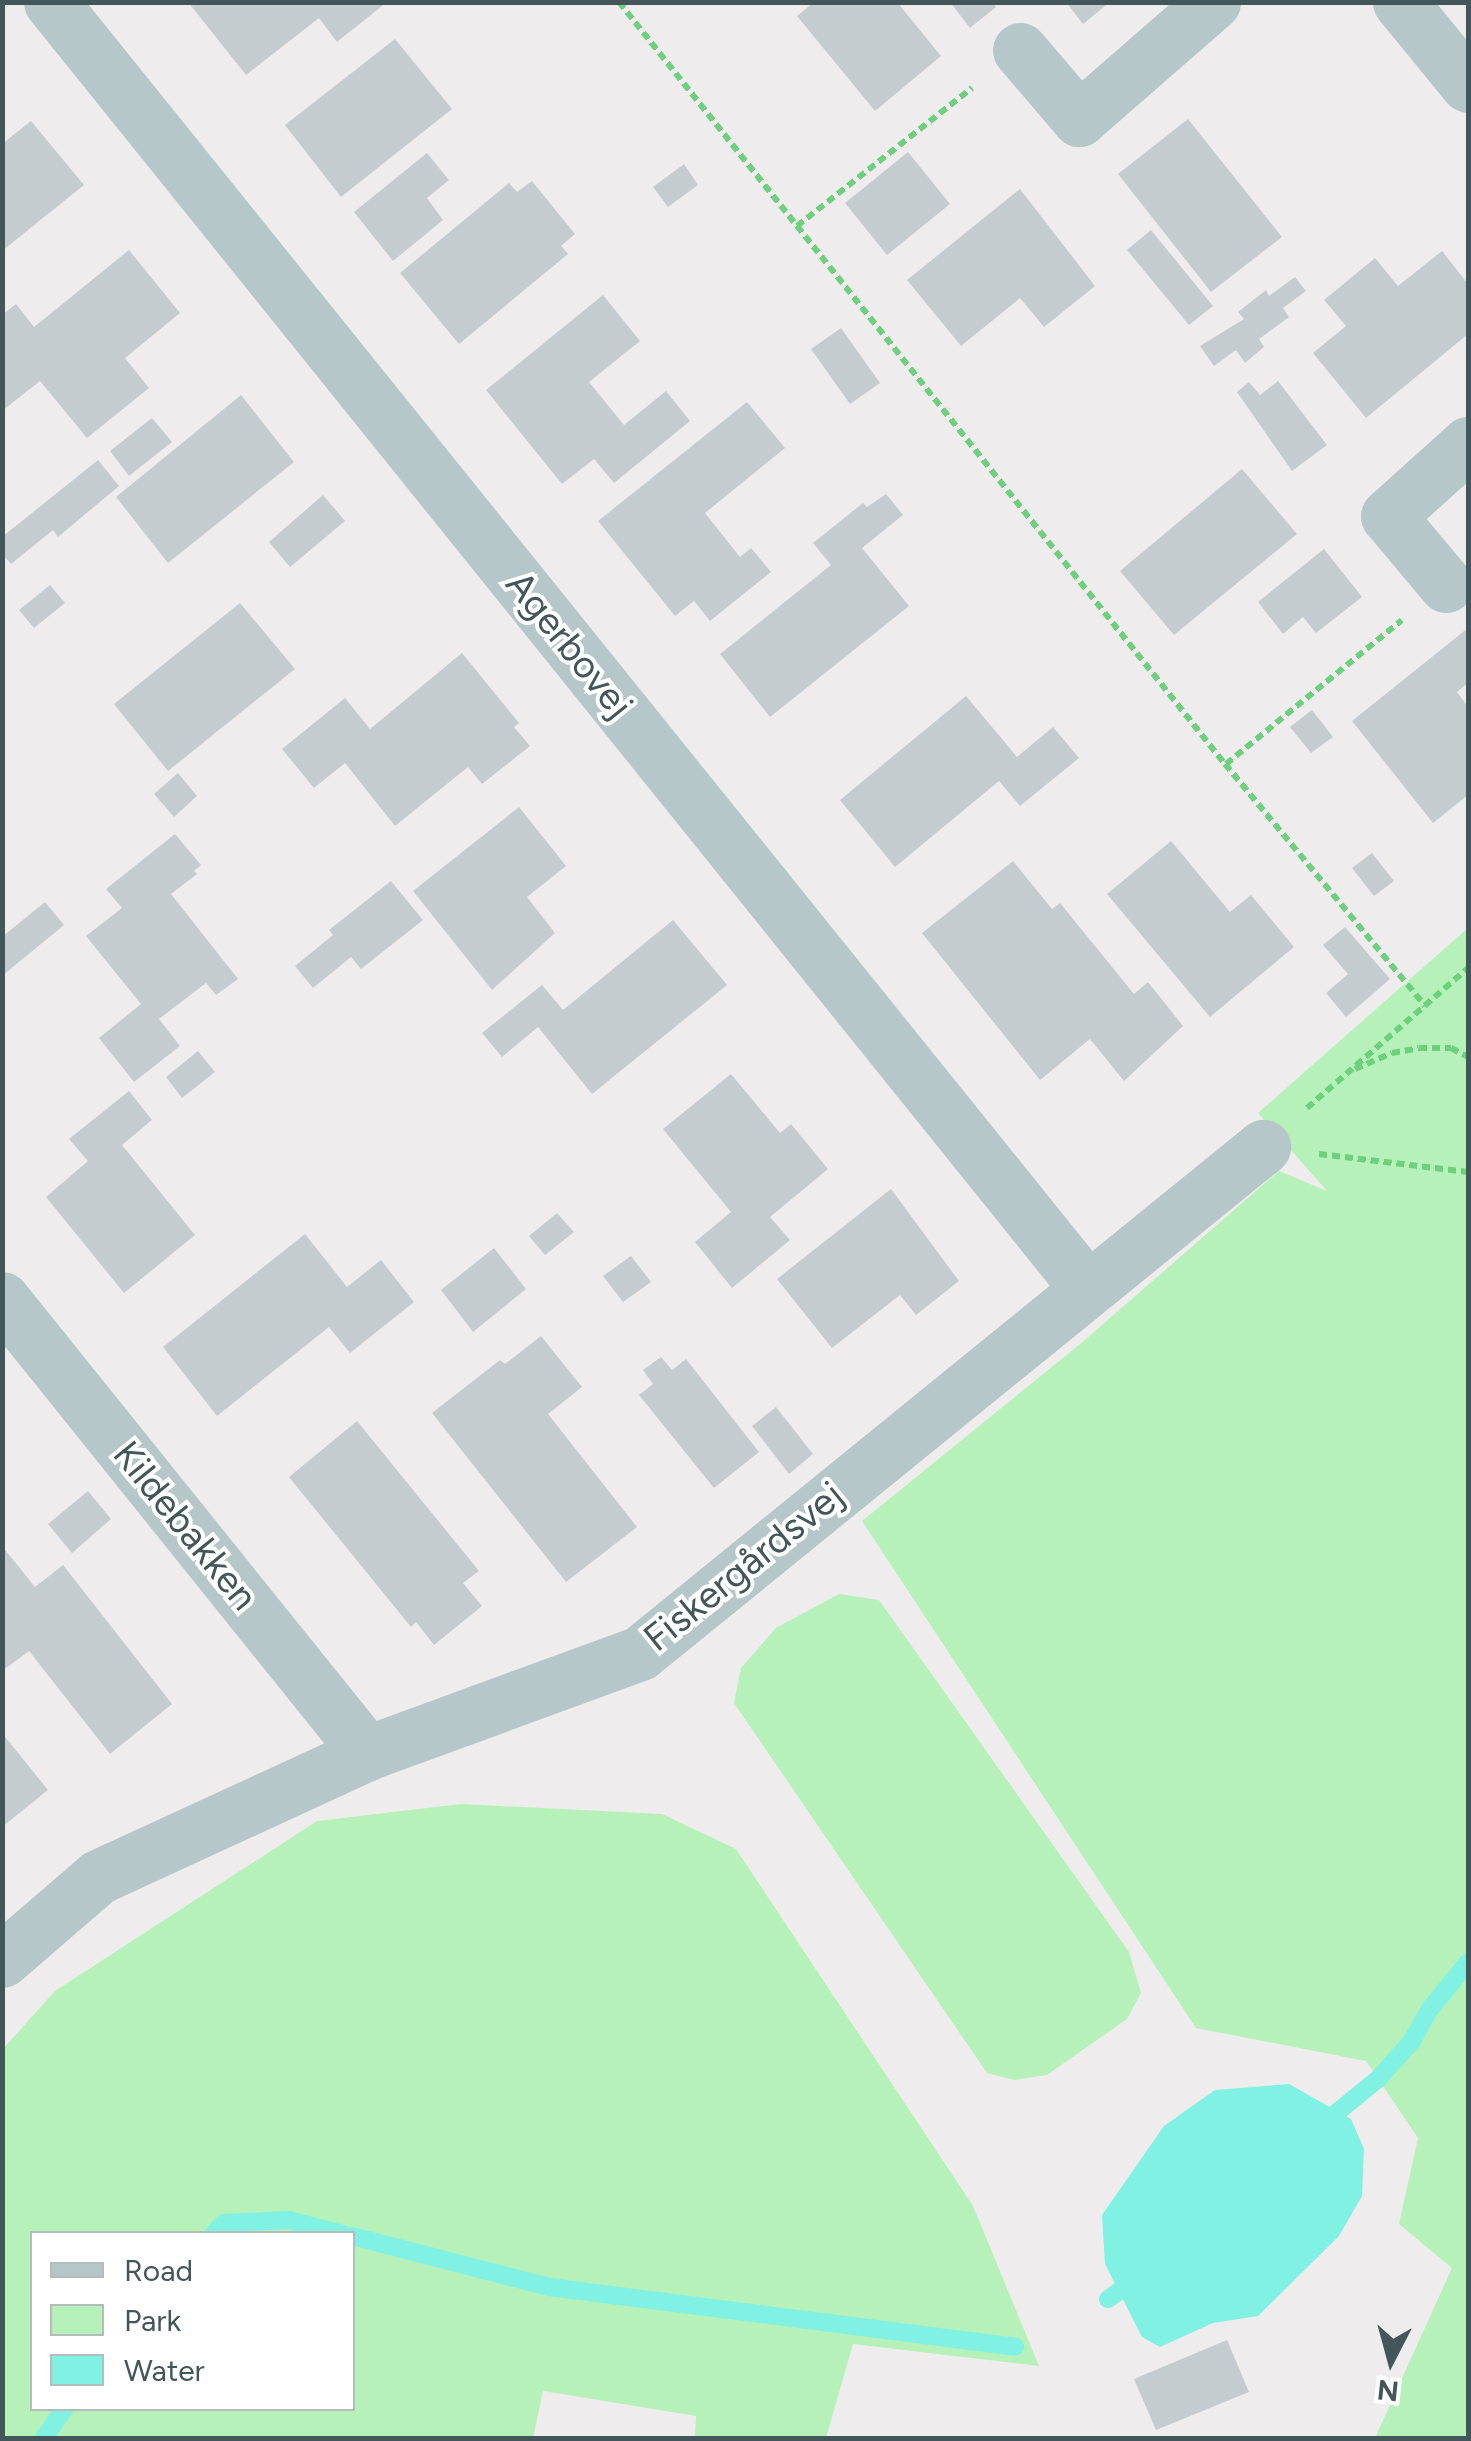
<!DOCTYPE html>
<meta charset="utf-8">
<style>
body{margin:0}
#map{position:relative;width:1471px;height:2441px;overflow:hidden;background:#efeced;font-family:Figtree,sans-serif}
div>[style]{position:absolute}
.green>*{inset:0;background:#b6f1b9}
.water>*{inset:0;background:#80f1e2}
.stream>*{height:18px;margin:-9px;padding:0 9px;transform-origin:9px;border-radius:9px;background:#80f1e2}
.building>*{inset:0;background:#c5ccd0}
.path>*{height:6px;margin-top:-3px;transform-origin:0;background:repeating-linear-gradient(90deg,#6dd07d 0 8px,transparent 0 13px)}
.minor>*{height:55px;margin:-27.5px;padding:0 27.5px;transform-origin:27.5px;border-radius:27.5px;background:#b6c7ca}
span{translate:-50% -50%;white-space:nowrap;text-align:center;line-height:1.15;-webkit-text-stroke:8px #fff;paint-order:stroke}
.street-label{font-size:38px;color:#43575a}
.frame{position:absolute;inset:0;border:5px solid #43575a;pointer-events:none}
.legend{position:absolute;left:30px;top:2231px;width:325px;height:180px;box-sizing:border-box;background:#fff;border:2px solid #b4bcbd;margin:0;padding:12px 18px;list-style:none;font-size:30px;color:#43575a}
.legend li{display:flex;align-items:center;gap:20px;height:50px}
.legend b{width:50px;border:2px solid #b4bcbd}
.north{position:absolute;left:1341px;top:2311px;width:100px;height:100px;-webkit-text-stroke:8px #fff;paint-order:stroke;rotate:186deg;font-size:28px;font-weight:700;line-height:40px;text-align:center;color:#43575a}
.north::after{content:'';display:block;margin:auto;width:35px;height:45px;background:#43575a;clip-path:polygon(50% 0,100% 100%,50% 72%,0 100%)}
</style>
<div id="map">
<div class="green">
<div style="clip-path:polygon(1468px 928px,1468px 2438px,1375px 2438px,1452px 2268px,1399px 2224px,1418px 2138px,1366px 2061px,1196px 2028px,862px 1521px,1079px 1345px,1279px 1171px,1327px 1191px,1258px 1113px)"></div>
<div style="clip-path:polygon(839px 1594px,879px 1600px,1129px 1952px,1141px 1993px,1127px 2019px,1047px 2075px,1015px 2080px,987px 2073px,734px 1703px,741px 1668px,776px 1628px)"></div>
<div style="clip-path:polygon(evenodd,461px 1804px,662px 1814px,736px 1849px,973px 2206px,1039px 2366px,853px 2344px,826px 2438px,695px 2438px,696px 2416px,543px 2391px,533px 2438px,3px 2438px,3px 2049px,55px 1991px,317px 1821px,461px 1804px,32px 2234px,352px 2234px,352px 2408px,32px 2408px,32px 2234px)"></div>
</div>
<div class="water">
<div style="clip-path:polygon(1289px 2084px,1351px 2119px,1364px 2149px,1362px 2196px,1339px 2236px,1258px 2316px,1213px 2323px,1160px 2347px,1142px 2337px,1105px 2264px,1102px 2215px,1164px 2126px,1215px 2090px)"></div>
</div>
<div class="stream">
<div style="left:1319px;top:2127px;width:76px;rotate:-39.1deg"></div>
<div style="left:1378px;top:2079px;width:51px;rotate:-48.2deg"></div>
<div style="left:1412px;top:2041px;width:37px;rotate:-61deg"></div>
<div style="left:1430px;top:2009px;width:60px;rotate:-51deg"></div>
<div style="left:213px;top:2234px;width:16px;rotate:-45deg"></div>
<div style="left:224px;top:2223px;width:65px;rotate:-2.6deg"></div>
<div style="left:289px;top:2220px;width:55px;rotate:14.8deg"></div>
<div style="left:352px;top:2236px;width:203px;rotate:14.5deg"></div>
<div style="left:549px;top:2287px;width:470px;rotate:7.3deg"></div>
<div style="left:1108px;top:2299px;width:37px;rotate:-35deg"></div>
<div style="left:44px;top:2438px;width:37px;rotate:-55deg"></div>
</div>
<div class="building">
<div style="clip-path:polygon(188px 2px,387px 2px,337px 42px,319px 18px,246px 75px)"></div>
<div style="clip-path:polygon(814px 2px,897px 2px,941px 56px,875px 111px,797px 16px)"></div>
<div style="clip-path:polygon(950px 2px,992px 2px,996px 7px,970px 28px)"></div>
<div style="clip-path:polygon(1066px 2px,1110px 2px,1083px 24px)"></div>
<div style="clip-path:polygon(395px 39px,452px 109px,341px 197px,285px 125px)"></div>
<div style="clip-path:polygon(1188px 119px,1282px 237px,1211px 292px,1118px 174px)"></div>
<div style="clip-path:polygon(31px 121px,84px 185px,2px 251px,2px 144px)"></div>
<div style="clip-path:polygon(908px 152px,950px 204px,887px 255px,845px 203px)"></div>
<div style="clip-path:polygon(427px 153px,449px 180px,427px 198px,443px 220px,393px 261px,354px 212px)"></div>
<div style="clip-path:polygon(684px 164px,698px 185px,668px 207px,653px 187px)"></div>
<div style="clip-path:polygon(532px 181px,575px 234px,561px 246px,568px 254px,459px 344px,400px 273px,509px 183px,517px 192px)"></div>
<div style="clip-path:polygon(1020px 189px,1095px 286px,1044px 327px,1020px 298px,961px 346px,907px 280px)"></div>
<div style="clip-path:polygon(1151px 230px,1213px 306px,1189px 325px,1127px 250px)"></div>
<div style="clip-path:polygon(129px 250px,180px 313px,125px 358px,149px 388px,87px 438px,40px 381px,2px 411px,2px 315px,16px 304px,34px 327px)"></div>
<div style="clip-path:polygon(1442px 251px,1468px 284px,1468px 334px,1366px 418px,1313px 353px,1346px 326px,1324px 300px,1375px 258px,1398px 286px)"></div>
<div style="clip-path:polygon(1295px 277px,1306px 291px,1283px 308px,1289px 317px,1259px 339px,1264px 347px,1245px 363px,1236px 350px,1214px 366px,1200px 346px,1244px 319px,1238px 312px,1266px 290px,1269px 296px)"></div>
<div style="clip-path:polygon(603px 295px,640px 341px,589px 382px,624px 425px,666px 391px,690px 421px,614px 483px,594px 459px,562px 484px,486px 390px)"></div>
<div style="clip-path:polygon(841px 328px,880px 383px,850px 404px,811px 349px)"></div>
<div style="clip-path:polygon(1278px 381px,1327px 445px,1292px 471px,1237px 392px,1249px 382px,1260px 395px)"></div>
<div style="clip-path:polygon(241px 395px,294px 462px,168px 563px,116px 497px)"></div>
<div style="clip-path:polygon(747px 402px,785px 448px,705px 513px,740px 557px,751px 548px,771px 572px,710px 621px,694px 601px,675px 616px,598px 521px)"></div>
<div style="clip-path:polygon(152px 418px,172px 442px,129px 476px,110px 451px)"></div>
<div style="clip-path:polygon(98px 460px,119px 486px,58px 537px,53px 530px,11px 564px,2px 554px,2px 537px)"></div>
<div style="clip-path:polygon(1242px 469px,1297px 534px,1174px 635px,1120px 571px)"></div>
<div style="clip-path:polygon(886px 494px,903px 515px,862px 548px,909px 606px,770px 717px,720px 654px,831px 565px,813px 543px,863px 503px,867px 507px)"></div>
<div style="clip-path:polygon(323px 495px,345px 521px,290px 567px,269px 542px)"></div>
<div style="clip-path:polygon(1324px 549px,1362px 597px,1316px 633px,1303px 617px,1283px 634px,1258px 602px)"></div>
<div style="clip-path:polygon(50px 585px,65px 603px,34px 628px,19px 610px)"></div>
<div style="clip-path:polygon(240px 603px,295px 669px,168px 771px,114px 704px)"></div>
<div style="clip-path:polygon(1468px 628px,1468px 683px,1457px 692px,1468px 707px,1468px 795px,1433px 823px,1352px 721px)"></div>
<div style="clip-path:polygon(462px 653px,519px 723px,514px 727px,530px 746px,482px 784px,468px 767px,395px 826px,345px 763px,314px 788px,282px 749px,345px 698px,370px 729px)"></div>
<div style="clip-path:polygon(966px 696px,1017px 757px,1053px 727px,1079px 758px,1020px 806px,999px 781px,895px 867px,840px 800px)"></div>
<div style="clip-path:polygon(1312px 710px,1333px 737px,1311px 753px,1290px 727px)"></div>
<div style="clip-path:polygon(178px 773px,197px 796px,174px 817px,154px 794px)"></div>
<div style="clip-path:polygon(519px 807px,566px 866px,527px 897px,555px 933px,492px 990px,413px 891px)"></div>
<div style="clip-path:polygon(175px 834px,201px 865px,194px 871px,197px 874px,171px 894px,238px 979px,216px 995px,206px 983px,159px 1019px,180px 1046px,134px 1082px,99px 1038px,141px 1004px,86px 936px,122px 908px,106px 889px)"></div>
<div style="clip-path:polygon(1171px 841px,1230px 912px,1251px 895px,1294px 947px,1210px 1017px,1107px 894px)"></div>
<div style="clip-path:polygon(1372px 853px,1394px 881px,1374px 896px,1352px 868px)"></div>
<div style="clip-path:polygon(1013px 861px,1052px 909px,1060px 903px,1134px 994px,1148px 982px,1183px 1026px,1124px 1081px,1090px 1039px,1040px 1080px,922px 933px)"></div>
<div style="clip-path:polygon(391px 881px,423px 920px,361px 969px,351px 957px,313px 988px,295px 966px,333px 935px,329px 930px)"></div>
<div style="clip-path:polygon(45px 902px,64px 925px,2px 976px,2px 937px)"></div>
<div style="clip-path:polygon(673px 920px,727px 985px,592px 1094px,538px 1027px,502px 1057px,482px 1033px,542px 985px,563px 1010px)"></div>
<div style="clip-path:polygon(1345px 927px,1390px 979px,1346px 1017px,1326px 993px,1348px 974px,1323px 945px)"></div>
<div style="clip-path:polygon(198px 1051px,215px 1072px,182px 1098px,166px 1077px)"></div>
<div style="clip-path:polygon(731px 1074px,780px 1133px,791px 1124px,828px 1169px,770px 1217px,790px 1240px,732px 1288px,695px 1242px,731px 1212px,663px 1129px)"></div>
<div style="clip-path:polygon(129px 1091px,152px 1120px,122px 1145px,195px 1235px,124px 1293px,46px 1197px,88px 1161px,69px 1139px)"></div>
<div style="clip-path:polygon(891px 1189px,959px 1281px,916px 1315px,900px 1295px,832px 1348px,777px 1279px)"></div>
<div style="clip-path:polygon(557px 1213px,574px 1232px,545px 1255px,529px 1236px)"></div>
<div style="clip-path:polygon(305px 1234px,347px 1287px,381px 1260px,414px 1302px,350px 1353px,329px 1327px,217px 1416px,163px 1347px)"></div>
<div style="clip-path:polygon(494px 1248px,526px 1289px,473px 1332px,441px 1290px)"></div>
<div style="clip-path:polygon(631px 1256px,651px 1282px,623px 1302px,603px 1276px)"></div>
<div style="clip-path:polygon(541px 1336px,582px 1387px,548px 1414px,637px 1527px,566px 1582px,432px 1413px,500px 1360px,505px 1364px)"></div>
<div style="clip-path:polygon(661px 1357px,672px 1370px,686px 1359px,759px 1452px,714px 1488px,639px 1395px,653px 1384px,643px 1370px)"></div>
<div style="clip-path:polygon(776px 1407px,813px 1454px,789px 1474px,752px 1426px)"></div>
<div style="clip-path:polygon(357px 1421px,479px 1571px,463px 1583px,482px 1606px,434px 1645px,416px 1622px,411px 1627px,289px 1477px)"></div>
<div style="clip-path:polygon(88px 1491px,111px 1519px,72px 1553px,48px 1524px)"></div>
<div style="clip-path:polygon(2px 1546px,35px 1587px,63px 1565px,172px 1704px,110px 1754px,29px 1651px,2px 1671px)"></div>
<div style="clip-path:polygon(2px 1733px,48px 1790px,2px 1827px)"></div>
<div style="clip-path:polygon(1227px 2340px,1249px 2392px,1156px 2430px,1134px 2379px)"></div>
</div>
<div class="path">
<div style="left:619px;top:2px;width:974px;rotate:51.51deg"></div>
<div style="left:1225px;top:764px;width:314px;rotate:50.4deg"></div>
<div style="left:797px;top:226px;width:223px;rotate:-38.3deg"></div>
<div style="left:1226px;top:764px;width:227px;rotate:-39.3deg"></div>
<div style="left:1355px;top:1069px;width:40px;rotate:-23.4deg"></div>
<div style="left:1392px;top:1053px;width:27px;rotate:-10deg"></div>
<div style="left:1419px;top:1048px;width:32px"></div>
<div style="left:1451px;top:1048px;width:19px;rotate:28deg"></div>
<div style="left:1307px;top:1108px;width:213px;rotate:-41deg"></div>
<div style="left:1319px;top:1154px;width:150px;rotate:6.9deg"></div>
</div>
<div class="minor">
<div style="left:51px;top:2px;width:1651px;rotate:51.15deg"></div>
<div style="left:1400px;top:2px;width:107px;rotate:50.7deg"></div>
<div style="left:1020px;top:50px;width:91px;rotate:49.5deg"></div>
<div style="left:1079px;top:119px;width:178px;rotate:-41.1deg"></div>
<div style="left:1446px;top:585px;width:90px;rotate:-130deg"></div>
<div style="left:1388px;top:516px;width:108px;rotate:-42deg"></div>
<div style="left:2px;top:1299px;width:583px;rotate:51.2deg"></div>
<div style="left:2px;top:1960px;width:127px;rotate:-40.8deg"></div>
<div style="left:98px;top:1877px;width:296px;rotate:-24.7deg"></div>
<div style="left:367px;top:1753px;width:291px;rotate:-20.1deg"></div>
<div style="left:640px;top:1653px;width:803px;rotate:-39.08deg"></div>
</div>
<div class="street-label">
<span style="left:569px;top:645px;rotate:51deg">Agerbovej</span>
<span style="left:185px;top:1526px;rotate:51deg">Kildebakken</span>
<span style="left:744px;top:1567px;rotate:-39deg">Fiskergårdsvej</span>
</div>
<div class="frame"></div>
<ul class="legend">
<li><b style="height:12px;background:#b6c7ca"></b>Road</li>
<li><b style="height:28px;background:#b6f1b9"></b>Park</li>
<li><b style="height:28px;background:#80f1e2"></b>Water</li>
</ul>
<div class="north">N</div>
</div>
